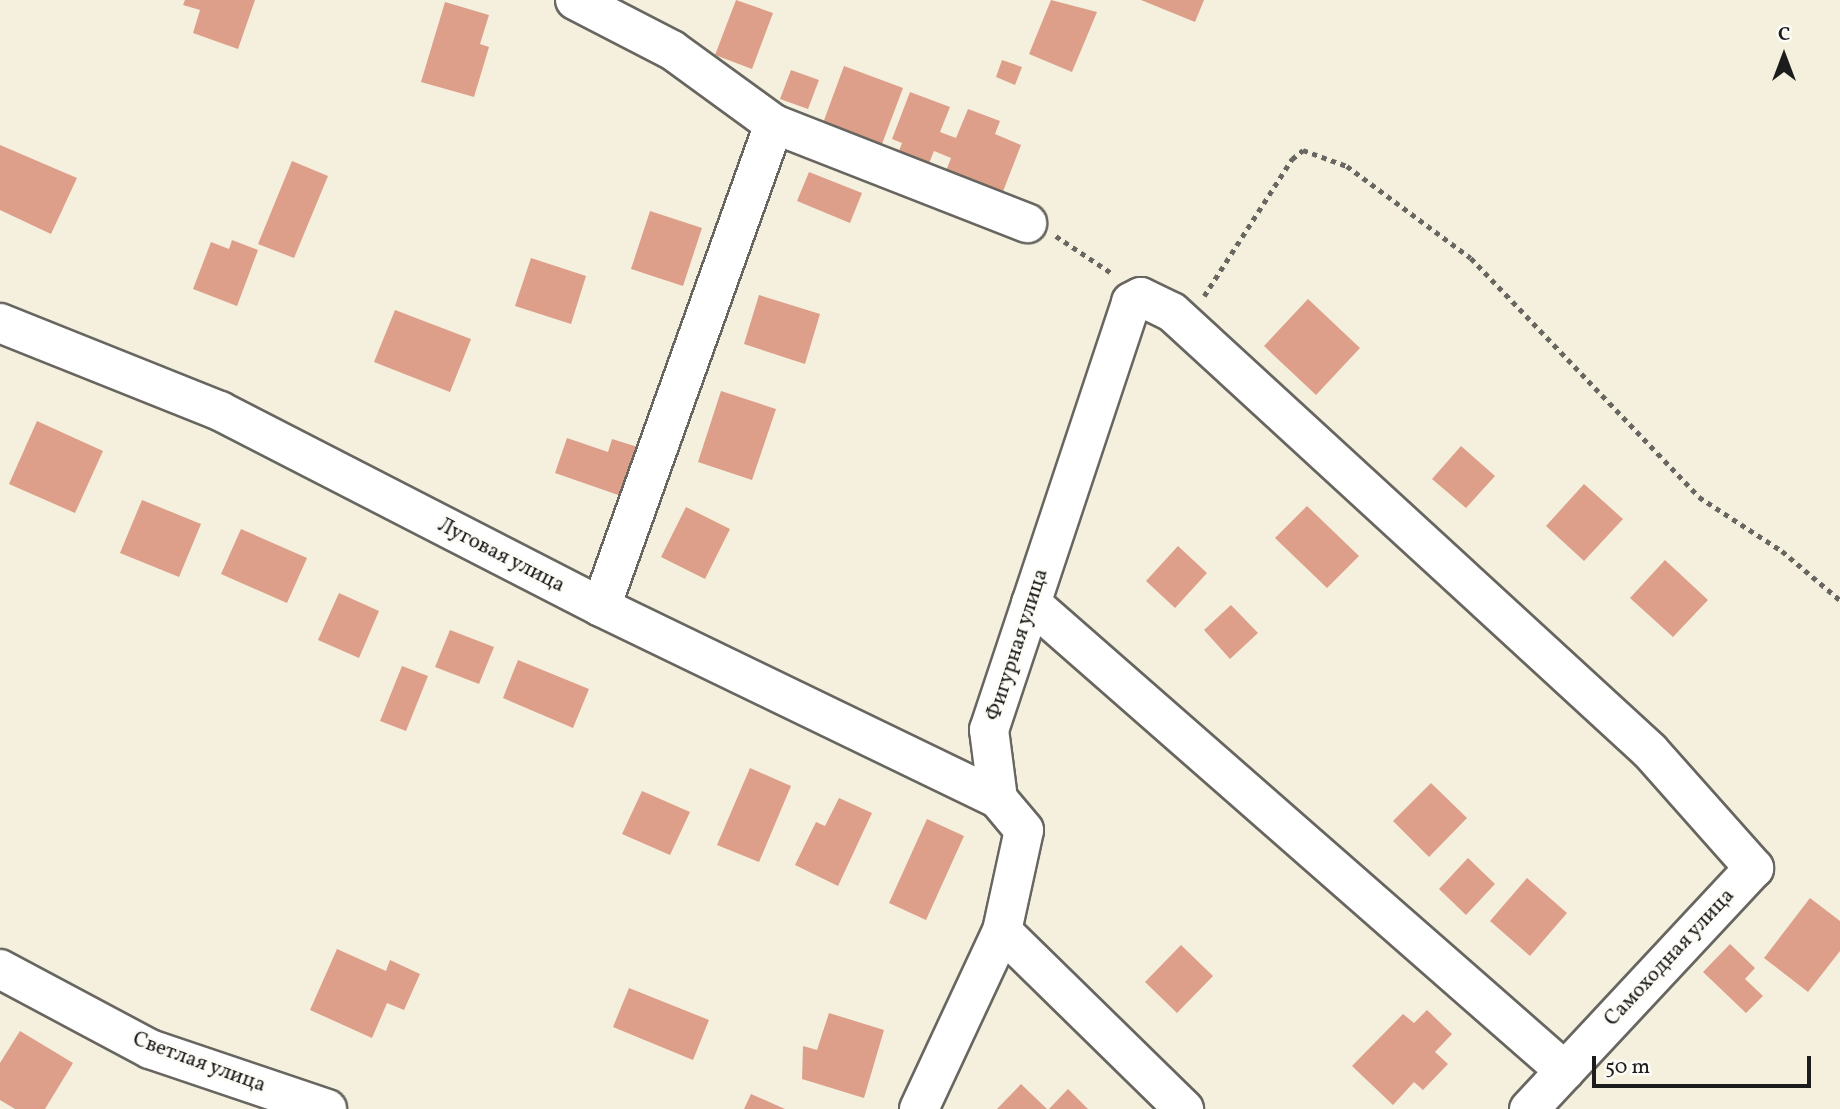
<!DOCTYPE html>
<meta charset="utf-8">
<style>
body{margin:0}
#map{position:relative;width:1840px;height:1109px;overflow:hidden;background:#f4f0dd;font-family:Vollkorn,serif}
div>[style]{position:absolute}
.building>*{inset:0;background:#dd9f89}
.path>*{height:4.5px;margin-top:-2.25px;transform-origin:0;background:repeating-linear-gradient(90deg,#686660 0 5px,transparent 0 10px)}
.roads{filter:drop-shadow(2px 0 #686660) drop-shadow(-2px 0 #686660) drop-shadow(0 2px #686660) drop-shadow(0 -2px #686660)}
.minor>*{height:38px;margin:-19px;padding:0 19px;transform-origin:19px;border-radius:19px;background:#fff}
span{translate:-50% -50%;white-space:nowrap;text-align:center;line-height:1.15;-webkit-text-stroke:5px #fdfcf7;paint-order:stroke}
.street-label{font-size:21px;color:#1c1c1c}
.north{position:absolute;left:1749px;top:21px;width:70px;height:70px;-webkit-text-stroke:5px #fdfcf7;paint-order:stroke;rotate:0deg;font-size:19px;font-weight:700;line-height:28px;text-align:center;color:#1c1c1c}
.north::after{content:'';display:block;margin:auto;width:24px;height:32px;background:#1c1c1c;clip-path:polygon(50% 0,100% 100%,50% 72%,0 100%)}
.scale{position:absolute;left:1592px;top:1056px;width:219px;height:32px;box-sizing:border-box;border:4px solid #1c1c1c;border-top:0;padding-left:9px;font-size:21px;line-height:24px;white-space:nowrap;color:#1c1c1c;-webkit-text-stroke:5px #fdfcf7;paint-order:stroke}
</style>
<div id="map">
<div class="building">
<div style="clip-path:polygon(185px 0,255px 0,238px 49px,193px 33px,200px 10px,183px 5px)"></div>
<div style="clip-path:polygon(736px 0,773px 13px,752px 69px,715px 55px)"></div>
<div style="clip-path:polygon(1051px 0,1097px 12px,1072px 72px,1029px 54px)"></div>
<div style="clip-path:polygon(1141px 0,1204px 0,1195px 22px)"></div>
<div style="clip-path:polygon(445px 2px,489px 15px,480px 44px,489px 47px,474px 97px,421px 82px)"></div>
<div style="clip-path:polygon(1002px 60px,1022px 67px,1015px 85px,996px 77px)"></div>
<div style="clip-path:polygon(844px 66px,903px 88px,882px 144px,823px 123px)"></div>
<div style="clip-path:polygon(791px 70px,819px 80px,808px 109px,780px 99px)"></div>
<div style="clip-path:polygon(910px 92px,950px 107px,940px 132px,956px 138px,968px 109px,1000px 121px,995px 134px,1021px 145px,1002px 194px,939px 189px,951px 158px,934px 151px,923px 178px,893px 167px,902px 143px,892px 139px)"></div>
<div style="clip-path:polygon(0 145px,77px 178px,51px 234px,0 210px)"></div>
<div style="clip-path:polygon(292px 161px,328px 176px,294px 258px,258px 244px)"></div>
<div style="clip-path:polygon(809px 172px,862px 193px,850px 223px,797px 201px)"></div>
<div style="clip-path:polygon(650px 211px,702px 228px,683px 286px,631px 269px)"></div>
<div style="clip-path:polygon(232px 240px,258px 250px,237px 306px,193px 289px,211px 242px,229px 249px)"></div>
<div style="clip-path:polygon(531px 258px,586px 276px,571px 324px,515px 306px)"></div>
<div style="clip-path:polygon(759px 295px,820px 314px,805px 364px,744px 344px)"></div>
<div style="clip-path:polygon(1308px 299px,1360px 348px,1316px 395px,1264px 346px)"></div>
<div style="clip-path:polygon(395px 310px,471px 339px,450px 392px,374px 362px)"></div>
<div style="clip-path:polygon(721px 391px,776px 409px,752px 480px,698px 462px)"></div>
<div style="clip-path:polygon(37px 421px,103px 451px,75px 513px,9px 484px)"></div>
<div style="clip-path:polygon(567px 438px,608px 452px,612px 439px,641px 448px,624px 497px,555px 473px)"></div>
<div style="clip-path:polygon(1461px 446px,1495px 476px,1466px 508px,1432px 479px)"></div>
<div style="clip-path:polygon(1584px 484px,1623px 519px,1584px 561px,1546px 526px)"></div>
<div style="clip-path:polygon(142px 500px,201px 524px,179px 577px,120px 553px)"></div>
<div style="clip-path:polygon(1307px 506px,1359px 556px,1327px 588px,1275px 538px)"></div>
<div style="clip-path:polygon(686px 507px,730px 529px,705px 579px,661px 557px)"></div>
<div style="clip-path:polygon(241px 529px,307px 558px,287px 603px,221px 574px)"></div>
<div style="clip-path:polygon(1178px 546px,1207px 573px,1175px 608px,1146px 581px)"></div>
<div style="clip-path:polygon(1665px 560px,1708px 600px,1673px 637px,1630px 598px)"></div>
<div style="clip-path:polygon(339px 593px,379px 611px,359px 658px,318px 640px)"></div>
<div style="clip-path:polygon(1231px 605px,1258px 633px,1230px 659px,1204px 630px)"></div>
<div style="clip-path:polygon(450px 630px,494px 647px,479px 684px,435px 667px)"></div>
<div style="clip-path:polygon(518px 660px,589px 689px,573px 728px,503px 698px)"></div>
<div style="clip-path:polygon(402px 666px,428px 676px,406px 731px,380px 721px)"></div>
<div style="clip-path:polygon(750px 768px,791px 786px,759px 862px,717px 845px)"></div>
<div style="clip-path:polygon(1431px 783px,1467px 818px,1429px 857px,1393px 821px)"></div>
<div style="clip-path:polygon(642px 791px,690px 812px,670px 855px,622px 834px)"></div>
<div style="clip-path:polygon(839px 798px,872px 813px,838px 886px,795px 865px,816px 822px,825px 826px)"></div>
<div style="clip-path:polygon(927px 819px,964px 836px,926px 920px,889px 903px)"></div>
<div style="clip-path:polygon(1468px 858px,1495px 884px,1466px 915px,1439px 889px)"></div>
<div style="clip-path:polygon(1527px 878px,1567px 913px,1530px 956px,1490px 921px)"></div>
<div style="clip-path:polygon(1810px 898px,1840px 921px,1840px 951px,1808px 992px,1764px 958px)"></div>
<div style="clip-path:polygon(1730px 944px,1755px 968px,1745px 979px,1763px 996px,1746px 1013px,1703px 972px)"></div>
<div style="clip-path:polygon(1181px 945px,1213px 976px,1177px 1013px,1145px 982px)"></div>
<div style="clip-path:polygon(337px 949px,386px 971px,390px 960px,420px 974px,404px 1010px,387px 1003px,372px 1038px,310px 1010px)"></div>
<div style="clip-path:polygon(629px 988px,709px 1020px,693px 1060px,613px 1027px)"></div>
<div style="clip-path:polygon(1427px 1010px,1452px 1034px,1435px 1052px,1448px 1064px,1423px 1090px,1414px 1082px,1393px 1105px,1352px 1066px,1403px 1014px,1414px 1023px)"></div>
<div style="clip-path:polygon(829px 1013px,884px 1030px,864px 1098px,802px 1079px,803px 1046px,817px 1050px)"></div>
<div style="clip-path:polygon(20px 1031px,73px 1063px,45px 1109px,15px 1109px,0 1100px,0 1063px)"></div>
<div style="clip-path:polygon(1021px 1084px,1047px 1109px,997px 1109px)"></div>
<div style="clip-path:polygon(1068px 1089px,1088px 1109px,1049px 1109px)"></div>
<div style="clip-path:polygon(751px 1094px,785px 1109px,744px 1109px)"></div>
</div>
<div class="path">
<div style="left:1056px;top:236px;width:69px;rotate:33.7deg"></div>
<div style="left:1204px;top:296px;width:163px;rotate:-57.3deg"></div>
<div style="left:1292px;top:159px;width:14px;rotate:-39deg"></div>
<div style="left:1303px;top:150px;width:47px;rotate:20deg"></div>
<div style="left:1347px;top:166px;width:154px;rotate:36.6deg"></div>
<div style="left:1471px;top:258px;width:330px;rotate:46.3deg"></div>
<div style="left:1699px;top:497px;width:99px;rotate:33deg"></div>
<div style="left:1782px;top:551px;width:76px;rotate:40.2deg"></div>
</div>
<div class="roads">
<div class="minor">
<div style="left:575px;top:0;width:109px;rotate:27.3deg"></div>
<div style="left:672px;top:50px;width:126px;rotate:36deg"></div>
<div style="left:774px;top:124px;width:272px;rotate:21.4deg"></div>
<div style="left:0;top:323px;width:237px;rotate:21.8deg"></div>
<div style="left:220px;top:411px;width:428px;rotate:27.2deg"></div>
<div style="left:601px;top:607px;width:441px;rotate:25.8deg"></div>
<div style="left:1031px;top:603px;width:710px;rotate:41.23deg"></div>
<div style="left:601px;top:607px;width:513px;rotate:-70.29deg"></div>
<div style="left:1002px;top:931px;width:255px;rotate:44.4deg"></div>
<div style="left:0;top:969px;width:170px;rotate:28.1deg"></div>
<div style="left:150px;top:1049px;width:187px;rotate:18.7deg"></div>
<div style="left:919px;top:1109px;width:196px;rotate:-65deg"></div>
<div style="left:1002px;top:931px;width:103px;rotate:-77.7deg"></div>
<div style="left:1024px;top:830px;width:40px;rotate:-130deg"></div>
<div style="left:998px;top:799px;width:70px;rotate:-97.4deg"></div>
<div style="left:989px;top:730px;width:451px;rotate:-71.6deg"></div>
<div style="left:1131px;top:302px;width:11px;rotate:-27deg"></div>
<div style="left:1141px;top:297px;width:34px;rotate:26deg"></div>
<div style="left:1172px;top:312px;width:649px;rotate:42.56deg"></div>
<div style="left:1650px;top:751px;width:157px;rotate:48.4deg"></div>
<div style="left:1754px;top:868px;width:330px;rotate:133deg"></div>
</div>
</div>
<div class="street-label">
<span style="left:501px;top:556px;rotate:27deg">Луговая улица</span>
<span style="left:1018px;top:645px;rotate:-72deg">Фигурная улица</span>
<span style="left:1670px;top:958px;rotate:-47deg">Самоходная улица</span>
<span style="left:199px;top:1063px;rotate:20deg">Светлая улица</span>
</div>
<div class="north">С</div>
<div class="scale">50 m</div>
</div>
